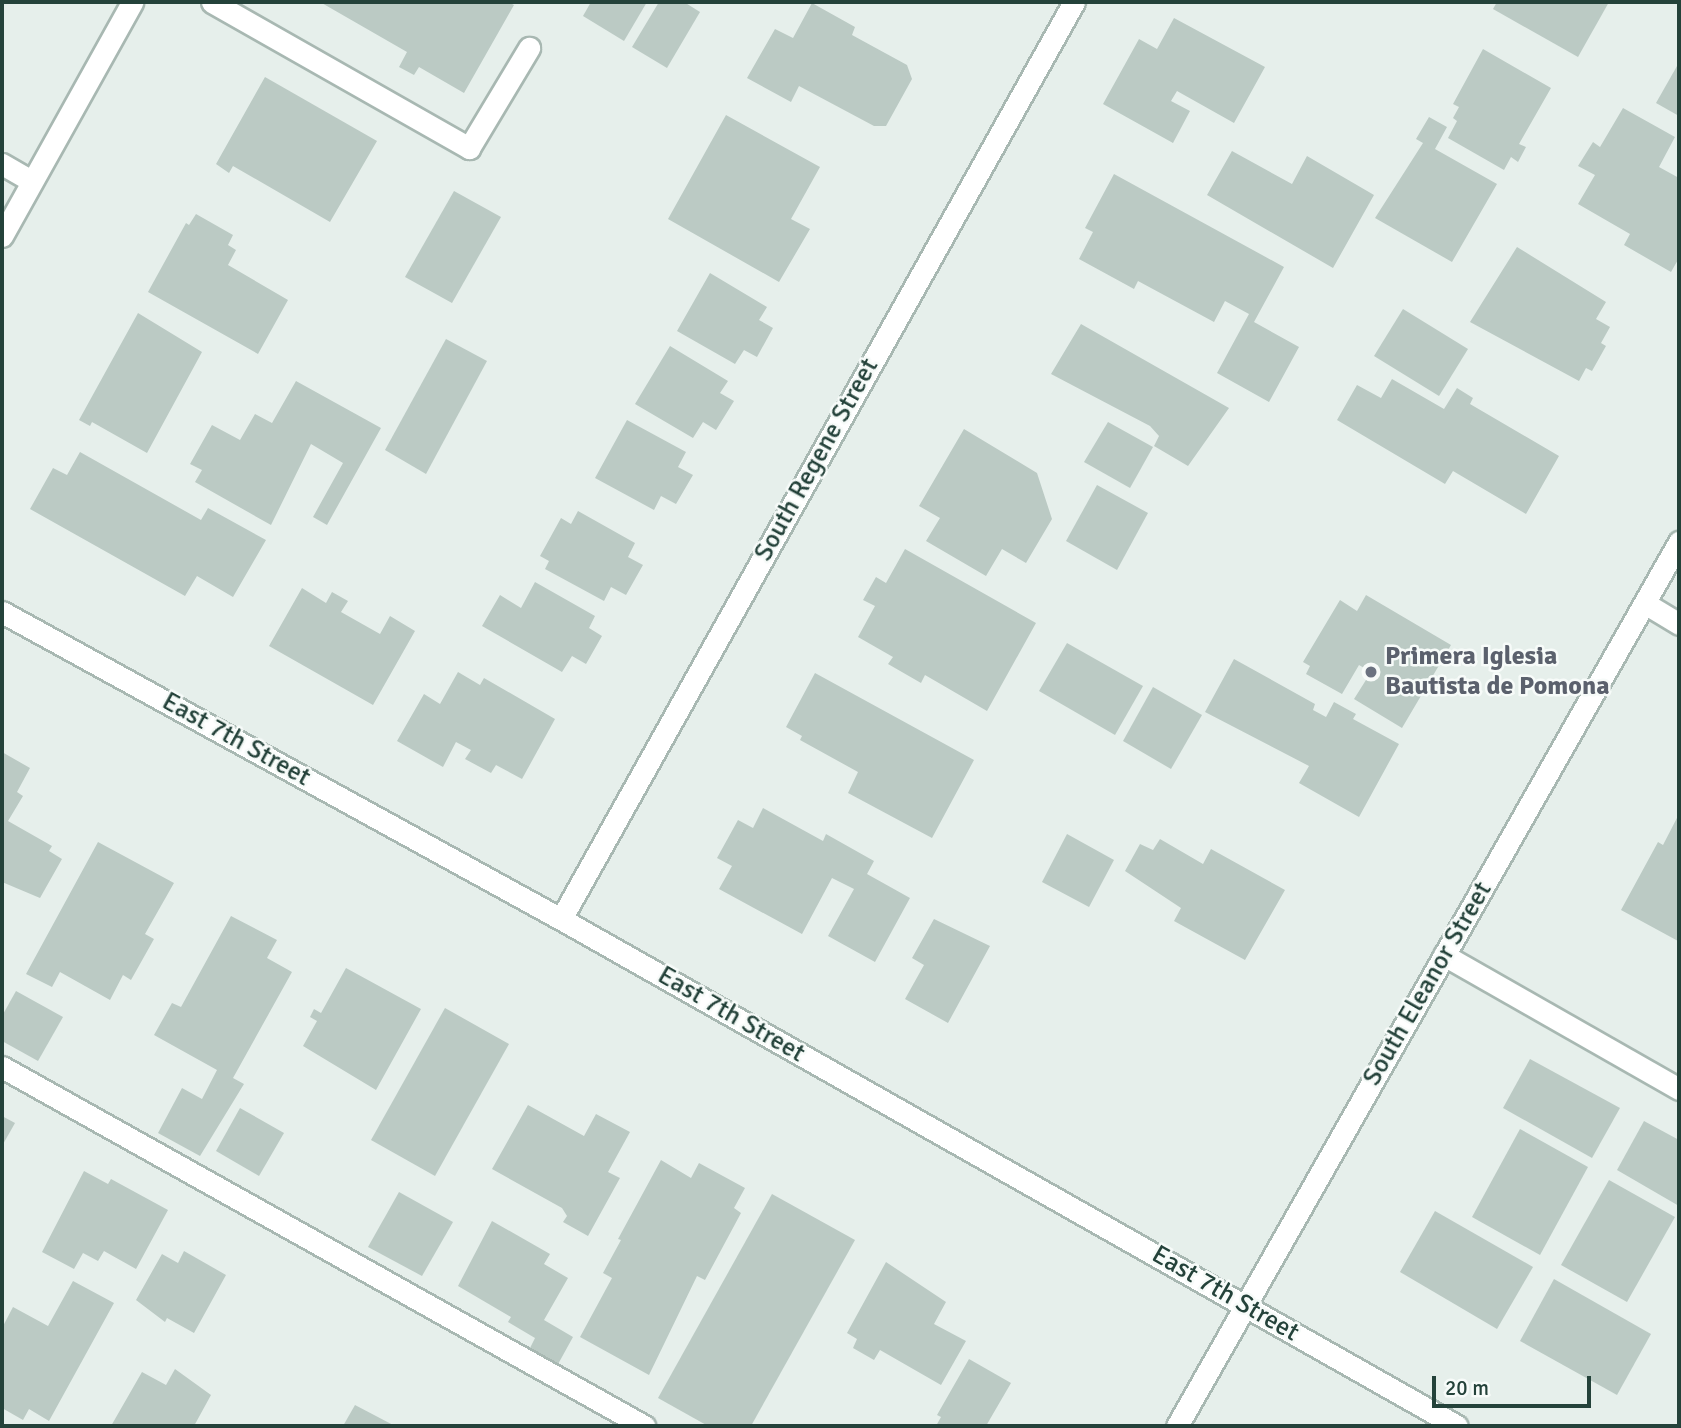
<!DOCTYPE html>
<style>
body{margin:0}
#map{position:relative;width:1681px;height:1428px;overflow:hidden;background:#e6efeb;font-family:Signika,sans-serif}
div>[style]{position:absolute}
.building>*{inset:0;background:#bbcac4}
.roads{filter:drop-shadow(2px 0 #a8b8b2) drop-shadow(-2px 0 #a8b8b2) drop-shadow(0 2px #a8b8b2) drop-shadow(0 -2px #a8b8b2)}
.service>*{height:21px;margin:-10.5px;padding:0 10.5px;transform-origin:10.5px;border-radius:10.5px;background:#fff}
.minor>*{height:21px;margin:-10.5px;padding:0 10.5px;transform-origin:10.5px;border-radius:10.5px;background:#fff}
.tertiary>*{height:21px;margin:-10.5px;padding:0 10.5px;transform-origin:10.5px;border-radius:10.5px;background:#fff}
.dots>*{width:19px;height:19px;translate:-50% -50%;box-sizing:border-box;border:4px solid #f7fbf9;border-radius:50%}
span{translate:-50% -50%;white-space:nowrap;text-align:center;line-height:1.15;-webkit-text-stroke:5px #f7fbf9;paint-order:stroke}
.street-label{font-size:26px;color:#24423a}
.worship-label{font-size:26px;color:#5b616d;font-weight:700}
.left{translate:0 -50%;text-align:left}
.frame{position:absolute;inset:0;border:4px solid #24423a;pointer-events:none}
.scale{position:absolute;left:1432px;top:1376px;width:159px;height:32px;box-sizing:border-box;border:4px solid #24423a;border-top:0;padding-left:9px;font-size:21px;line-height:24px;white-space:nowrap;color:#24423a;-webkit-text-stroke:5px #f7fbf9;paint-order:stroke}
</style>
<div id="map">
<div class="building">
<div style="clip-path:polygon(320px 2px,508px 2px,514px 5px,464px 93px,419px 67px,414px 75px,399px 67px,407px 52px)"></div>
<div style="clip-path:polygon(591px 2px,647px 2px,624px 41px,583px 16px)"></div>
<div style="clip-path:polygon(659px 2px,684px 2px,700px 12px,667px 68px,632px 47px)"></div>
<div style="clip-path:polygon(1497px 2px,1609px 2px,1578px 57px,1493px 9px)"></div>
<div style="clip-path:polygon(812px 3px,855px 27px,852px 35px,907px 65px,912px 79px,886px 126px,874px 126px,799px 86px,791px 102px,747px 78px,775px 29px,793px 38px)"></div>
<div style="clip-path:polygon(1174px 18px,1265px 67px,1234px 123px,1177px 91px,1171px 101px,1190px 111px,1173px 143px,1103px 104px,1139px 39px,1157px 49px)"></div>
<div style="clip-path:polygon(1483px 49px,1551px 88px,1519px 144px,1526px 147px,1518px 162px,1511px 157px,1504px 170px,1448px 138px,1457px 121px,1453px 118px,1459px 107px,1453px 104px)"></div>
<div style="clip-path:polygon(1677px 66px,1679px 67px,1679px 116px,1656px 103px)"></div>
<div style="clip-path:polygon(265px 77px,377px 141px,330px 222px,233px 166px,229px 173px,216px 164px)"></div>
<div style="clip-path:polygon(1623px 108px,1675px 137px,1659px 167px,1679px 178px,1679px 258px,1671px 272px,1624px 245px,1630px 234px,1578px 204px,1595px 175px,1578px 166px,1593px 142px,1600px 147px)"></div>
<div style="clip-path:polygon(726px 115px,820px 167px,791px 219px,810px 229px,779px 282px,668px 219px)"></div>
<div style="clip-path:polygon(1429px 117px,1447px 127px,1435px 149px,1497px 184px,1452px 262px,1375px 218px,1423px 143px,1416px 139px)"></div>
<div style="clip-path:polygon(1232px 151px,1292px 184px,1307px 156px,1374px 195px,1333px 268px,1207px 195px)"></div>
<div style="clip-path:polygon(1114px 174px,1284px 267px,1254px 322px,1299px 347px,1269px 402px,1217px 373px,1249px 314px,1225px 301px,1214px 322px,1138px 281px,1134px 289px,1079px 259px,1093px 232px,1085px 228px)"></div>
<div style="clip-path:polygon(454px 191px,501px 217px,452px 303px,405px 277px)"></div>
<div style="clip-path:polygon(196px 214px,233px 235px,228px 245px,236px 250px,228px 265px,288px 300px,258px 354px,148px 292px,186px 223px,189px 225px)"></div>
<div style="clip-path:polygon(1517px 247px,1606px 302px,1596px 319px,1610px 327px,1601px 343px,1606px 346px,1592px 371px,1586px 368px,1579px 381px,1470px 322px)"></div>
<div style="clip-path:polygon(710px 273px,767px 307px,759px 320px,773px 328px,757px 357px,744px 350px,735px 364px,677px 331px)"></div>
<div style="clip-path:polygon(1403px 309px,1468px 349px,1439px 396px,1374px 356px)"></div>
<div style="clip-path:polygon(138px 313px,202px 352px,147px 453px,92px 422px,90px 426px,79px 420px)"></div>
<div style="clip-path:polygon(1081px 324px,1229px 408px,1188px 466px,1154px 446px,1159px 436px,1150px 426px,1051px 374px)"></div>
<div style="clip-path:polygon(446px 339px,487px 361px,426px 474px,385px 450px)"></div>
<div style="clip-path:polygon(670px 346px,728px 381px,720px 393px,734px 401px,716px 430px,703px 422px,693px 438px,635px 404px)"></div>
<div style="clip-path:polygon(1392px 379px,1444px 409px,1457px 388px,1473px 398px,1470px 404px,1559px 456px,1526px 514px,1453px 471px,1445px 484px,1337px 420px,1357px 385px,1381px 398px)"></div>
<div style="clip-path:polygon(296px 381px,381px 428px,327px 525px,313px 517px,343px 463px,311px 444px,271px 525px,195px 482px,202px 470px,190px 464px,212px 425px,240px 440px,255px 414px,272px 423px)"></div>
<div style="clip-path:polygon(627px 420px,686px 452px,678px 467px,693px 475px,676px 504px,661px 496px,654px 510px,595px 478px)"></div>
<div style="clip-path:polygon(1108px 422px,1153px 447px,1130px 488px,1084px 462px)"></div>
<div style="clip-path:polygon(964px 429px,1037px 473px,1052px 519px,1026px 563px,1002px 549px,986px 576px,926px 541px,940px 518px,919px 506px)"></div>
<div style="clip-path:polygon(80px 452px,201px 520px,208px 508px,266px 540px,233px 597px,197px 576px,185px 596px,30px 509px,53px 468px,67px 475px)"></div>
<div style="clip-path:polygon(1097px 485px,1148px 513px,1117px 570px,1066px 541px)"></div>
<div style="clip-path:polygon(578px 511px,635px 543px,628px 557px,643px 565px,626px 595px,611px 587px,604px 601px,545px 569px,549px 561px,540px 556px,561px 518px,571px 524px)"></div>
<div style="clip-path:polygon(905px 549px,1036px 623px,987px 711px,925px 675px,921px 683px,888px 664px,893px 657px,858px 637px,875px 606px,863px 600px,876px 577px,886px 583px)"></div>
<div style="clip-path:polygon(535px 582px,595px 616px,589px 628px,602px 636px,586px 664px,572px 656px,562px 672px,482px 626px,500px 595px,521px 608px)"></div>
<div style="clip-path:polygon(302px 588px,326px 603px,332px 592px,348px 601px,341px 612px,380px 634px,390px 616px,415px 631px,373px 705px,269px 646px)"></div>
<div style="clip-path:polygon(1366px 595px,1451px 645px,1402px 728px,1354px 699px,1371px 672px,1359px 665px,1342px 694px,1306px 674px,1310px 666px,1303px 662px,1340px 600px,1357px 611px)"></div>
<div style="clip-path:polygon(1067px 643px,1143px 686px,1115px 735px,1039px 691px)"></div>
<div style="clip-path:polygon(1234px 659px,1315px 704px,1313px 710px,1326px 717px,1334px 702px,1356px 714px,1353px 719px,1399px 744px,1359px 817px,1299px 783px,1309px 766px,1205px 712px)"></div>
<div style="clip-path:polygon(458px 672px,480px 685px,484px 678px,555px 719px,522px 779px,496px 765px,491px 773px,465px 759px,471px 750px,456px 742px,443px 767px,397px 741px,424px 694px,440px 704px)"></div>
<div style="clip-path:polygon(815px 673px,974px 760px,932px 838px,848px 793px,858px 772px,800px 740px,802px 736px,786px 727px)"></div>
<div style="clip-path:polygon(1153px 687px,1202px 715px,1171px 769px,1123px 741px)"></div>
<div style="clip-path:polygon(2px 752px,30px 768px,17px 792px,23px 796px,8px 821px,52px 846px,49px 851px,62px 859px,40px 898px,2px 882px)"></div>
<div style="clip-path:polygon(763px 808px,823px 841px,826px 834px,874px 861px,867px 874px,910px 898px,875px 962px,828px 936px,854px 889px,832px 878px,802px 934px,719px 889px,732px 866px,717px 858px,738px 820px,753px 828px)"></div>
<div style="clip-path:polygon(1679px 814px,1679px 938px,1678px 941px,1621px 910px,1658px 842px,1663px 845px)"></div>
<div style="clip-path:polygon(1067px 834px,1114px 860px,1089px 907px,1042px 882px)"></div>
<div style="clip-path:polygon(1160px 839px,1203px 864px,1211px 849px,1285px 890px,1245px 960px,1174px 921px,1181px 908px,1125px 871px,1140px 844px,1153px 850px)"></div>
<div style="clip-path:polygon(98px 842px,174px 883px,145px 934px,154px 939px,131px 980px,123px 975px,110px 1000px,60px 972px,52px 987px,26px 974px)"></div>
<div style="clip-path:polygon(231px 916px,277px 940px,267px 958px,292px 972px,233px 1078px,244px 1084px,200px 1156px,158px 1133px,182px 1088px,202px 1099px,217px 1070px,154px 1035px,172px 1003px,181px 1007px)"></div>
<div style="clip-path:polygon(934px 919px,990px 946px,948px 1023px,905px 999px,924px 965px,912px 958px)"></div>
<div style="clip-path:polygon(346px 968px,421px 1009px,376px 1090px,303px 1046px,317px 1021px,310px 1017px,314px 1009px,321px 1013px)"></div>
<div style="clip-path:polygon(16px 991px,63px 1017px,38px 1061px,2px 1041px,2px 1016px)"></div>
<div style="clip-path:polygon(445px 1008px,509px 1044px,435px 1176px,371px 1140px)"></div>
<div style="clip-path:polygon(1530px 1059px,1620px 1108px,1592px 1158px,1503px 1108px)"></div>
<div style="clip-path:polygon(528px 1105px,584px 1136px,596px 1114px,630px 1132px,608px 1172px,620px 1178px,588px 1236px,563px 1222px,567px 1216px,562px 1208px,492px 1169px)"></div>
<div style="clip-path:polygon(240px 1108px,284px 1133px,259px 1176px,216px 1151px)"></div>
<div style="clip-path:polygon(2px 1116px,15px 1123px,2px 1146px)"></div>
<div style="clip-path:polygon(1644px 1121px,1679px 1140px,1679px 1206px,1617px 1170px)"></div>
<div style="clip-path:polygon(1520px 1129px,1588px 1167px,1540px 1255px,1472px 1217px)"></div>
<div style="clip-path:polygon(661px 1160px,691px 1178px,699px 1163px,745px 1188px,734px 1208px,741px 1213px,705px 1280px,697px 1276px,649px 1375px,580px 1337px,612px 1278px,603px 1273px,621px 1240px,618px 1239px)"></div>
<div style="clip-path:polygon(84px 1171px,108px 1184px,111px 1179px,168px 1210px,136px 1269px,104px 1251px,98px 1261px,83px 1253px,74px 1269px,42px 1252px)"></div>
<div style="clip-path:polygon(1609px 1180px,1675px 1217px,1627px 1302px,1561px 1265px)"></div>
<div style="clip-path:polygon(399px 1192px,453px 1222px,422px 1276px,368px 1247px)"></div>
<div style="clip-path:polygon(772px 1194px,855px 1240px,751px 1426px,708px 1426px,658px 1398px)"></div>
<div style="clip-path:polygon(1435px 1211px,1533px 1267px,1497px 1329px,1400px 1272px)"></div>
<div style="clip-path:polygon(492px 1221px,550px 1254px,544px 1264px,568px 1278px,544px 1320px,573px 1337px,557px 1366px,529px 1350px,535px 1338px,508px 1322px,511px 1317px,458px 1286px)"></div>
<div style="clip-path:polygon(184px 1251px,226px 1275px,194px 1333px,167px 1318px,165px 1322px,136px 1300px,162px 1254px,178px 1263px)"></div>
<div style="clip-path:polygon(886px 1262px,946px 1302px,934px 1324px,966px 1341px,941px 1385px,880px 1350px,874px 1360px,853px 1348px,857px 1339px,847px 1333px)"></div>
<div style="clip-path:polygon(1554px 1279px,1651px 1334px,1617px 1395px,1520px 1341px)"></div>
<div style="clip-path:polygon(73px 1281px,114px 1303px,49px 1421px,29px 1409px,23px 1420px,2px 1408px,2px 1328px,13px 1307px,48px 1326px)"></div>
<div style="clip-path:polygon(969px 1359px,1011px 1383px,986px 1426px,936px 1426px,941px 1417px,937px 1415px)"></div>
<div style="clip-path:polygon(175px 1369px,211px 1395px,194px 1426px,111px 1426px,142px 1372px,166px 1385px)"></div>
<div style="clip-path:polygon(355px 1405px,395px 1426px,343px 1426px)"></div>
</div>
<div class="roads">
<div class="service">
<div style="left:212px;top:2px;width:296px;rotate:29.6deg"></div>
<div style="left:469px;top:148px;width:117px;rotate:-59deg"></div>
<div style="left:2px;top:164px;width:34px;rotate:30deg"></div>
<div style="left:1444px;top:955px;width:271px;rotate:29.7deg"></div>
<div style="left:2px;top:1067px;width:736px;rotate:29.21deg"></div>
</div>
<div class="minor">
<div style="left:1646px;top:604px;width:39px;rotate:31deg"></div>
<div style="left:2px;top:612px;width:638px;rotate:28.78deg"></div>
<div style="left:561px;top:919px;width:1029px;rotate:29.5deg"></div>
<div style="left:561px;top:919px;width:1051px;rotate:-60.78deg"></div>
<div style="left:1177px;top:1426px;width:1017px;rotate:-60.41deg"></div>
</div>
<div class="tertiary">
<div style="left:2px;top:236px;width:268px;rotate:-60.9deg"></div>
</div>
</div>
<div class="dots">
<div style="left:1371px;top:672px;background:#6b7280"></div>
</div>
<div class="street-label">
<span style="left:817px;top:460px;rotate:-61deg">South Regene Street</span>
<span style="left:236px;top:740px;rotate:29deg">East 7th Street</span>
<span style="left:1428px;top:984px;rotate:-60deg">South Eleanor Street</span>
<span style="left:731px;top:1015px;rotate:30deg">East 7th Street</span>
<span style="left:1225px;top:1294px;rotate:30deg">East 7th Street</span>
</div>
<div class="worship-label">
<span class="left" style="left:1385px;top:672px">Primera Iglesia<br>Bautista de Pomona</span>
</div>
<div class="frame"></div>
<div class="scale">20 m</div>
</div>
